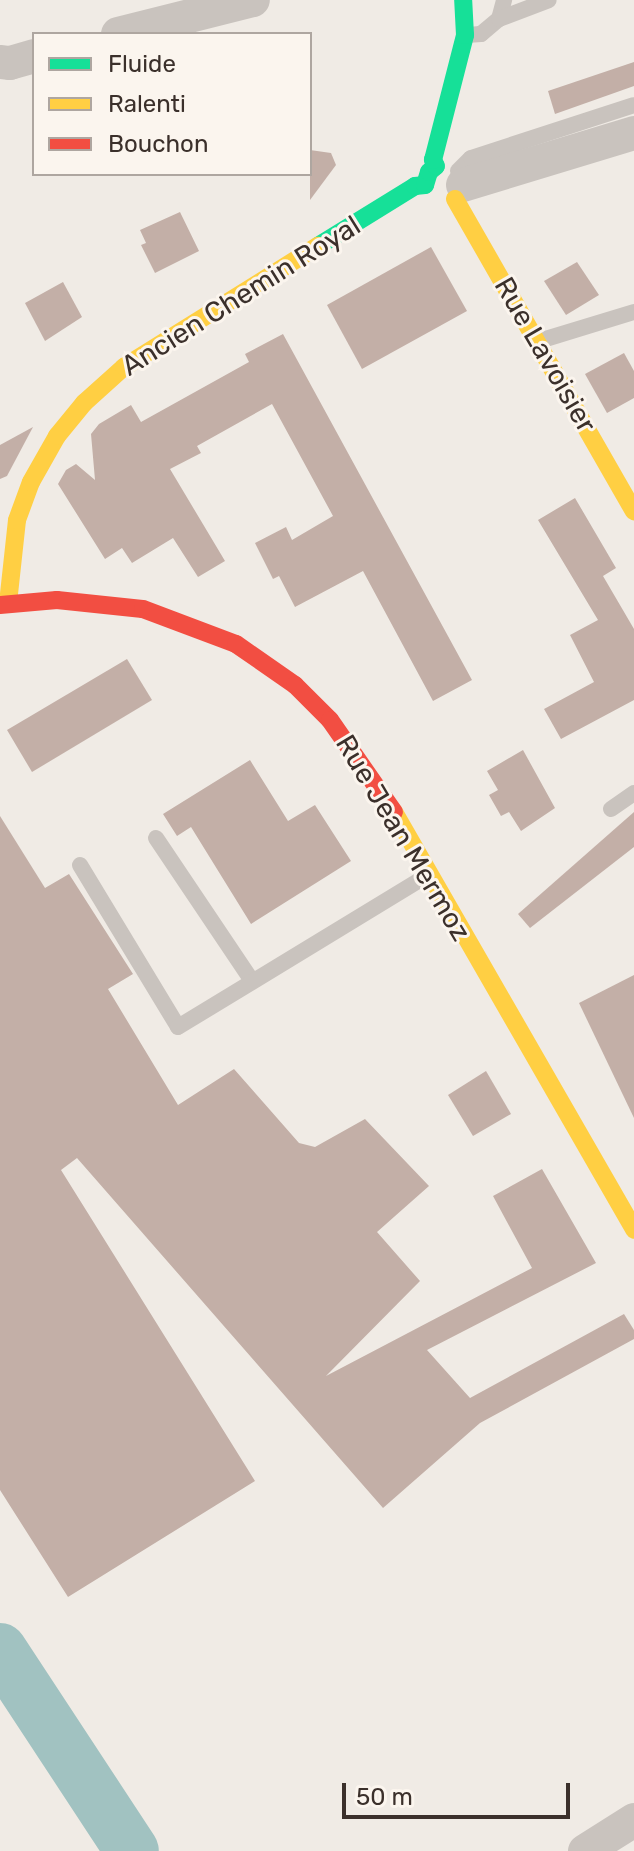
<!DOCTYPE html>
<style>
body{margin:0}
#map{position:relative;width:634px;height:1851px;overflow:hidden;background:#f0ebe5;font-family:Rubik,sans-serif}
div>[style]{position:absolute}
.river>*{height:54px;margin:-27px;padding:0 27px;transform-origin:27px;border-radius:27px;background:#a1c2c1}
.building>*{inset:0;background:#c3afa7}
.lane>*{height:16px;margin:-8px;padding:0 8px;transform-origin:8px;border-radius:8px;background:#c9c3be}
.street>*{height:34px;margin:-17px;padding:0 17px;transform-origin:17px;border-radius:17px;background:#c9c3be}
.fast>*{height:18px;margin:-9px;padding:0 9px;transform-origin:9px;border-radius:9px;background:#16e098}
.slow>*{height:18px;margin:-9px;padding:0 9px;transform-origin:9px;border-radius:9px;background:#ffcf43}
.jam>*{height:18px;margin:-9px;padding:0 9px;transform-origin:9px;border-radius:9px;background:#f24e42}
span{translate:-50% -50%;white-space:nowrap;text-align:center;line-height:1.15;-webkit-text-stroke:6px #fbf5ee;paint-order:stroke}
.street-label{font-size:28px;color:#3b302b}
.legend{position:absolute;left:32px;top:32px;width:280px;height:144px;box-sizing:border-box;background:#fbf5ee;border:2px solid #aea6a0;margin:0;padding:10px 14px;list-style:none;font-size:24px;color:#3b302b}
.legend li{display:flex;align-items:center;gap:16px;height:40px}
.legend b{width:40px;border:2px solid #aea6a0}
.scale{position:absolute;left:342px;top:1783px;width:228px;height:36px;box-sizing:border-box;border:4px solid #3b302b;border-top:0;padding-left:10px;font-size:24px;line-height:28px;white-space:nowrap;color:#3b302b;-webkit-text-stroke:6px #fbf5ee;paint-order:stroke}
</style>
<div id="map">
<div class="river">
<div style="left:0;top:1650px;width:240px;rotate:56.7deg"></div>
</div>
<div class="building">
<div style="clip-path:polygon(634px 62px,634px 86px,555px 114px,548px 91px)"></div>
<div style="clip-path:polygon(310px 150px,331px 153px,336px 165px,310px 200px)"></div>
<div style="clip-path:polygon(180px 212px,199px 251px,155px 273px,141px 245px,146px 243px,140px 230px)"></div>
<div style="clip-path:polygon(431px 247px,467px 311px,362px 369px,327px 305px)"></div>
<div style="clip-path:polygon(577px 262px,599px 295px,566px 315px,544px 281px)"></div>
<div style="clip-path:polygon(63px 282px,82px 317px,45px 341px,25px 303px)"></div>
<div style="clip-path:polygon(283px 334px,472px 680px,433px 701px,363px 571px,295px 607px,279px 576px,273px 579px,255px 543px,286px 527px,292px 540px,333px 516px,272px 404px,197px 446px,201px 453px,170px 469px,225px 561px,198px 577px,173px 538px,132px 563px,122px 548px,105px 559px,58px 484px,66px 470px,76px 464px,95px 480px,91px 434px,99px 424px,131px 405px,141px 422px,249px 362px,245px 354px)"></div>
<div style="clip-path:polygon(624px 353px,634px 371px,634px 398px,607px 413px,585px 374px)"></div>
<div style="clip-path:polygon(33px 427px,7px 476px,0 479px,0 445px)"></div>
<div style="clip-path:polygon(575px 498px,616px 568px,603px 576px,634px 629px,634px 700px,561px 739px,544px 709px,594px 682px,570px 635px,598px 620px,538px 520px)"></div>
<div style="clip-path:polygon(127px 659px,152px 700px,32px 772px,7px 730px)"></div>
<div style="clip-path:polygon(523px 750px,555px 808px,521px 831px,509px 812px,501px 816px,489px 795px,498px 790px,487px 771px)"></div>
<div style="clip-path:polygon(250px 760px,288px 821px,315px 805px,351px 861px,251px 924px,191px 827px,177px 836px,163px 814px)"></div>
<div style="clip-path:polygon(634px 812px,634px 847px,530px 928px,518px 914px)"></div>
<div style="clip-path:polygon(0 816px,45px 888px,69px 874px,133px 974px,108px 989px,178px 1105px,234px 1069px,299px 1143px,315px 1147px,365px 1119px,429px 1186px,377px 1232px,420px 1281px,326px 1376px,532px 1268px,493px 1196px,542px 1169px,596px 1263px,427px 1350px,470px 1398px,624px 1314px,634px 1330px,634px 1339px,480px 1423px,383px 1508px,77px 1158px,61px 1170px,255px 1481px,68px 1597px,0 1490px)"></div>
<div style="clip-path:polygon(634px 975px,634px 1118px,579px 1003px)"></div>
<div style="clip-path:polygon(486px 1071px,511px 1114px,473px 1136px,448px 1095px)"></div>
</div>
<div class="lane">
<div style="left:499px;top:19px;width:20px;rotate:-75deg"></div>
<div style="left:467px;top:35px;width:14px;rotate:-4deg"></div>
<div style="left:481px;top:34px;width:23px;rotate:-40deg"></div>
<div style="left:499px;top:19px;width:53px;rotate:-20.8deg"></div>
<div style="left:458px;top:171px;width:18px;rotate:-45deg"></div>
<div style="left:471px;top:158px;width:171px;rotate:-18deg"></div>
<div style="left:539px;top:341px;width:99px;rotate:-17deg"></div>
<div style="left:611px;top:809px;width:28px;rotate:-35deg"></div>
<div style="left:156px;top:838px;width:172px;rotate:56.1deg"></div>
<div style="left:80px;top:865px;width:189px;rotate:58.8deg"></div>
<div style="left:178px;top:1027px;width:293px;rotate:-31.3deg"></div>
</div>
<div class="street">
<div style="left:118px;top:34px;width:139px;rotate:-14.1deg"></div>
<div style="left:0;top:62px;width:10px;rotate:6deg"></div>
<div style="left:10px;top:63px;width:25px;rotate:-16deg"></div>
<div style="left:463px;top:185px;width:179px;rotate:-16.9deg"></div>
<div style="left:585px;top:1851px;width:58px;rotate:-32.3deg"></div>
</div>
<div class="fast">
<div style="left:318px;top:246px;width:114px;rotate:-31.7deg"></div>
<div style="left:415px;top:186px;width:10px;rotate:-6deg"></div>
<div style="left:425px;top:185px;width:14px;rotate:-73deg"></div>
<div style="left:429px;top:172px;width:9px;rotate:-41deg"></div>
<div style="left:436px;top:166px;width:7px;rotate:-117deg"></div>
<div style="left:433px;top:160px;width:129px;rotate:-75.6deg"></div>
<div style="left:465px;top:35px;width:35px;rotate:-93deg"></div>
</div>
<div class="slow">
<div style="left:455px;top:199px;width:360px;rotate:60.2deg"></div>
<div style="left:8px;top:603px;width:83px;rotate:-83.8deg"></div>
<div style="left:17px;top:520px;width:40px;rotate:-69.8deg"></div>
<div style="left:31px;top:482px;width:53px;rotate:-60.5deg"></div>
<div style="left:57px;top:436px;width:43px;rotate:-50.7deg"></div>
<div style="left:84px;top:403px;width:54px;rotate:-42deg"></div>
<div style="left:124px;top:367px;width:229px;rotate:-32deg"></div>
<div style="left:394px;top:812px;width:482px;rotate:60.1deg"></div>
</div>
<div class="jam">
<div style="left:0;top:605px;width:57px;rotate:-5deg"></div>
<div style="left:57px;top:600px;width:86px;rotate:6deg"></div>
<div style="left:143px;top:609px;width:99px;rotate:20.6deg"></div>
<div style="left:236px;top:644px;width:72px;rotate:34.8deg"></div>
<div style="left:295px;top:685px;width:49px;rotate:45deg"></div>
<div style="left:330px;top:720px;width:112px;rotate:55.2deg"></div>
</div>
<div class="street-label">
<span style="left:241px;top:296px;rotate:-32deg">Ancien Chemin Royal</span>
<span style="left:545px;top:355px;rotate:60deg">Rue Lavoisier</span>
<span style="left:403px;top:838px;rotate:59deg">Rue Jean Mermoz</span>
</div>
<ul class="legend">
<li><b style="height:10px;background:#16e098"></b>Fluide</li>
<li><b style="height:10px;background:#ffcf43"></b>Ralenti</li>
<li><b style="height:10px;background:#f24e42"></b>Bouchon</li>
</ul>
<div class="scale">50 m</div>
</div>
